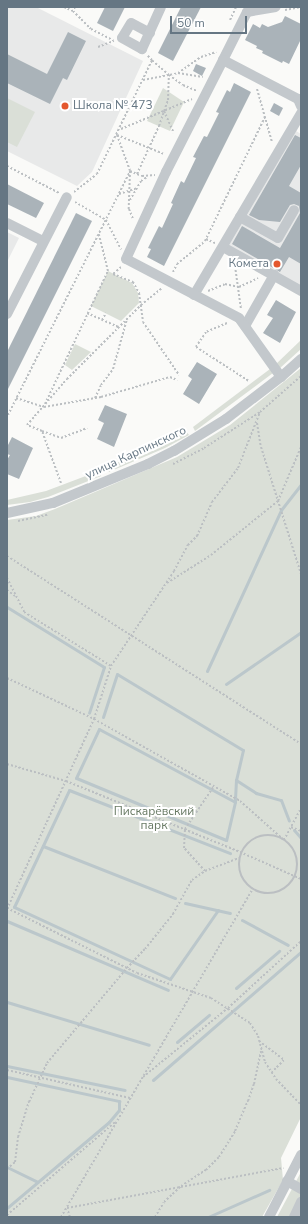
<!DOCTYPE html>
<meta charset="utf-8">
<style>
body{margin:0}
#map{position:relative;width:308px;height:1224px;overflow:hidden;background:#fafaf8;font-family:"Nunito Sans",sans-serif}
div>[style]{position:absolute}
.built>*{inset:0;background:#e8e9e9}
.green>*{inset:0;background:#dadfd7}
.stream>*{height:3px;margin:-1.5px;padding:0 1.5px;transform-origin:1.5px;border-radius:1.5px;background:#bbc7cb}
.building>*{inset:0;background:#aab3b9}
.path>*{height:2px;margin-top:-1px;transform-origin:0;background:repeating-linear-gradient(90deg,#bbbfc2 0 2px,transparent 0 4px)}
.path>.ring{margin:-1px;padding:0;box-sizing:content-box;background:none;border:2px solid #bbbfc2;border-radius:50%}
.minor>*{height:10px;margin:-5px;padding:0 5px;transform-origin:5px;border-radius:5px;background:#c3c8cc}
.dots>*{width:11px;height:11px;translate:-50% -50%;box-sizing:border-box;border:2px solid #fff;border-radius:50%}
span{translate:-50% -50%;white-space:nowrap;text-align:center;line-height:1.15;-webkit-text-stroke:4px #fff;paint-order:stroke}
.poi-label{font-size:12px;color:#657683}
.left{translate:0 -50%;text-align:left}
.right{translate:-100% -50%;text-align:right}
.street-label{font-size:12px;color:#657683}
.park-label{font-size:12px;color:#687a64}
.frame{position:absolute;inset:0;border:8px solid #657683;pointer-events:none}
.scale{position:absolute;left:170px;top:16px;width:77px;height:18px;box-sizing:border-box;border:2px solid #657683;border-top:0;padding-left:5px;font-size:12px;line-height:14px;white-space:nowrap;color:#657683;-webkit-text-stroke:3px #fff;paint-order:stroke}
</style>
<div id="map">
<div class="built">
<div style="clip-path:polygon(7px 7px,36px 7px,143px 61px,92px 172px,77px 186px,7px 151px)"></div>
<div style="clip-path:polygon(296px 131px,301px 134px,301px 288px,228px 247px)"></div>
<div style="clip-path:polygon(7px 232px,19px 238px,7px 262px)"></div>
</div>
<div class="green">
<div style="clip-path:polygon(163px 88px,184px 102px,170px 131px,147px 121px)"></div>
<div style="clip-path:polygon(7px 98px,35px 112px,17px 147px,7px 142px)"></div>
<div style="clip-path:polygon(108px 271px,132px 283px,138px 293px,139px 303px,121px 321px,91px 306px)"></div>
<div style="clip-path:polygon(301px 340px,301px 349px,279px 369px,275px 365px)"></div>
<div style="clip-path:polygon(75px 344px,91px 352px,72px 370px,65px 365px)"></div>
<div style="clip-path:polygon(301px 368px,301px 1117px,281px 1158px,283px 1180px,262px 1217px,7px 1217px,7px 520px,36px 516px,55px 509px,177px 457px,230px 425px)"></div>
<div style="clip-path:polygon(270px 369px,273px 373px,195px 431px,193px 427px)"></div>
<div style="clip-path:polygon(186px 431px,189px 435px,165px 448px,109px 472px,107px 467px,163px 443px)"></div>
<div style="clip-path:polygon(99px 471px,101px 476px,48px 497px,30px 502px,7px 505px,7px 500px,46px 491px)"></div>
<div style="clip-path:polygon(301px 1172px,301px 1217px,277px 1217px,294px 1185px)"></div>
</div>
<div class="stream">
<div style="left:7px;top:607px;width:114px;rotate:31.7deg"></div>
<div style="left:104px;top:667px;width:48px;rotate:108.1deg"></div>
<div style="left:207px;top:671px;width:177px;rotate:-65.3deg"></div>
<div style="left:281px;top:510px;width:33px;rotate:-52deg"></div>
<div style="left:226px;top:684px;width:91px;rotate:-34.7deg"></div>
<div style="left:103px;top:717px;width:45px;rotate:-72deg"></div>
<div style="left:117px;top:674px;width:147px;rotate:31.1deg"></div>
<div style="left:243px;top:750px;width:31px;rotate:103deg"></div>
<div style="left:236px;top:780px;width:22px;rotate:93deg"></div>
<div style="left:235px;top:802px;width:39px;rotate:103deg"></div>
<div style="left:226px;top:840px;width:162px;rotate:-157.5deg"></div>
<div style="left:76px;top:778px;width:54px;rotate:-64.9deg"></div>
<div style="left:99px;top:729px;width:154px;rotate:28.2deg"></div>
<div style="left:236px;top:780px;width:24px;rotate:33deg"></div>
<div style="left:256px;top:793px;width:26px;rotate:16deg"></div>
<div style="left:281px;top:800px;width:22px;rotate:69deg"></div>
<div style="left:294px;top:830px;width:11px;rotate:49deg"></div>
<div style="left:43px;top:846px;width:142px;rotate:21.5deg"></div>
<div style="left:185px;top:903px;width:46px;rotate:12.5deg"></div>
<div style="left:218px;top:910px;width:84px;rotate:124.8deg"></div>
<div style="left:170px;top:979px;width:172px;rotate:-155.2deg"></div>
<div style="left:14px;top:907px;width:129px;rotate:-64.8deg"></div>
<div style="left:69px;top:790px;width:173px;rotate:21.4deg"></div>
<div style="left:242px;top:920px;width:52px;rotate:28.5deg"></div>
<div style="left:7px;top:921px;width:175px;rotate:23.2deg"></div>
<div style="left:236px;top:988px;width:57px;rotate:-40.7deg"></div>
<div style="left:7px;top:1002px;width:148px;rotate:16.8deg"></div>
<div style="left:177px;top:1042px;width:42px;rotate:-40.2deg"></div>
<div style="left:7px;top:1066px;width:120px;rotate:11.5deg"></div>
<div style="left:7px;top:1077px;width:115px;rotate:12.1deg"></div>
<div style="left:119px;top:1101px;width:9px;rotate:90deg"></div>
<div style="left:119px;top:1110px;width:16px;rotate:130deg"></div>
<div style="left:109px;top:1122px;width:133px;rotate:139.9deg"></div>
<div style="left:153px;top:1080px;width:196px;rotate:-40.9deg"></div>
<div style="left:7px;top:1167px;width:34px;rotate:26deg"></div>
<div style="left:208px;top:1217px;width:67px;rotate:-23.9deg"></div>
</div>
<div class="building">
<div style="clip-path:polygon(105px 7px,125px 7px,113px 31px,97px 23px)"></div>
<div style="clip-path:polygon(181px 7px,201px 7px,173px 61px,158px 53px)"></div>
<div style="clip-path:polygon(285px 16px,301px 24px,301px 39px,289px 64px,283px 61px,282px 63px,262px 53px,263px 51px,256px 48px,257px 46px,245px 40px,253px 24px,260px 28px,262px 24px,268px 27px,282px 22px)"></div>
<div style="clip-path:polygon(68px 32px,86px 41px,67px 80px,63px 78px,50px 104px,7px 83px,7px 54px,47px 74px)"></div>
<div style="clip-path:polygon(196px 64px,206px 68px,202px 76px,193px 71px)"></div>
<div style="clip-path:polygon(234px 83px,251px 92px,164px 266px,147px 257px,151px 249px,148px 248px,159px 226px,162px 228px,173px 204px,171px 203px,181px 181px,184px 183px,196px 158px,193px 157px,204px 136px,207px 137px,219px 113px,216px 112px,227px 90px,230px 92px)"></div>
<div style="clip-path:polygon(274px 103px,283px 108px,279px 116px,270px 111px)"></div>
<div style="clip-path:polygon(295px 135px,301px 138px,301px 165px,289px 186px,301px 193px,301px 264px,289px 257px,280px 272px,232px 244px,242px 226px,280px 248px,300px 213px,299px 206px,294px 204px,290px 205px,280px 222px,259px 220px,249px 215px)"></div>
<div style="clip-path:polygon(7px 184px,44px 203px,36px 218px,7px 204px)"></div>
<div style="clip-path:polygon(76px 213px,92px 221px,7px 391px,7px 352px)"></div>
<div style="clip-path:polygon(276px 300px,296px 312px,280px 343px,263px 333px,273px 318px,267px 315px)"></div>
<div style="clip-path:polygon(197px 362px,217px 374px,199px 404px,183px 394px,192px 379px,188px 376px)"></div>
<div style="clip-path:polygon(105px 405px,127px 414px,114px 447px,97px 439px,104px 423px,98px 420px)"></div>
<div style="clip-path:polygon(12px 437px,33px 448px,19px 479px,7px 474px,7px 460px,10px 455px,7px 454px,7px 447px)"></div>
</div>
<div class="path">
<div style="left:64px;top:7px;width:10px;rotate:24deg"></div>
<div style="left:75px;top:7px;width:4px;rotate:117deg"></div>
<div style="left:73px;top:11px;width:25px;rotate:45deg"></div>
<div style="left:91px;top:29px;width:25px;rotate:27deg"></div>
<div style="left:285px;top:10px;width:16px;rotate:-11deg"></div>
<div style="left:230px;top:20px;width:14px;rotate:-65deg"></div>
<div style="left:98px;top:47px;width:17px;rotate:-21deg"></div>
<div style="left:178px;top:73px;width:25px;rotate:9deg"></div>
<div style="left:169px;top:75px;width:17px;rotate:36deg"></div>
<div style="left:183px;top:85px;width:15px;rotate:23deg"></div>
<div style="left:143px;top:80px;width:36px;rotate:-11deg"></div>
<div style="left:178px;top:73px;width:28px;rotate:-35deg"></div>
<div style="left:201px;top:57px;width:16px;rotate:-18deg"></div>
<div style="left:257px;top:89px;width:55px;rotate:74.2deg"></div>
<div style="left:164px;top:111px;width:24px;rotate:66deg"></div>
<div style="left:121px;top:129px;width:77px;rotate:-22.9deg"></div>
<div style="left:117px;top:135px;width:38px;rotate:70deg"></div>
<div style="left:130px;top:171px;width:38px;rotate:92deg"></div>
<div style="left:129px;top:209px;width:11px;rotate:68deg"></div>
<div style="left:117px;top:135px;width:51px;rotate:22deg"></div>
<div style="left:7px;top:166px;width:59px;rotate:27.4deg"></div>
<div style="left:137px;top:174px;width:53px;rotate:-65.4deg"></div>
<div style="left:159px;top:126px;width:28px;rotate:-71deg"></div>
<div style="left:168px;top:100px;width:25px;rotate:-88deg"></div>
<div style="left:169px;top:75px;width:23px;rotate:-139deg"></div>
<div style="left:74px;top:192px;width:29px;rotate:-38deg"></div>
<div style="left:97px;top:174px;width:127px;rotate:-64.2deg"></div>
<div style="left:152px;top:60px;width:6px;rotate:-135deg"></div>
<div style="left:119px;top:194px;width:19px;rotate:-18deg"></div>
<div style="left:130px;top:200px;width:22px;rotate:-60deg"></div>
<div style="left:141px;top:181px;width:7px;rotate:-34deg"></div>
<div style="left:75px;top:202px;width:36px;rotate:30deg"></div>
<div style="left:106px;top:220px;width:33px;rotate:63deg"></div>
<div style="left:206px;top:239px;width:10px;rotate:24deg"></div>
<div style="left:235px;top:266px;width:43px;rotate:82.1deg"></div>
<div style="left:121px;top:267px;width:11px;rotate:139deg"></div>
<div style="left:113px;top:274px;width:22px;rotate:22deg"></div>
<div style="left:133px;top:282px;width:13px;rotate:61deg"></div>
<div style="left:139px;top:293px;width:29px;rotate:82deg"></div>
<div style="left:143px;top:322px;width:64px;rotate:55.8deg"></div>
<div style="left:173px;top:272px;width:9px;rotate:-63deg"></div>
<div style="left:177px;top:264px;width:36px;rotate:-39deg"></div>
<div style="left:205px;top:241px;width:138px;rotate:-64.2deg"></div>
<div style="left:208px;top:291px;width:18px;rotate:-22deg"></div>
<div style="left:225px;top:284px;width:14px;rotate:12deg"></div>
<div style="left:239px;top:287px;width:21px;rotate:-25deg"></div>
<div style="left:87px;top:313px;width:35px;rotate:24deg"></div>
<div style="left:102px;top:320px;width:8px;rotate:-60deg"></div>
<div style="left:227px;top:323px;width:23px;rotate:157deg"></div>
<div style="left:206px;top:332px;width:18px;rotate:124deg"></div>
<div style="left:196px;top:347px;width:63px;rotate:32.7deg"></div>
<div style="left:16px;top:398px;width:28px;rotate:18deg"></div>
<div style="left:95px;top:398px;width:14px;rotate:-65deg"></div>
<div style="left:101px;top:385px;width:20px;rotate:-53deg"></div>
<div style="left:113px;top:369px;width:52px;rotate:-74.4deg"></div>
<div style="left:45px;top:404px;width:147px;rotate:-64.7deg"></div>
<div style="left:108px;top:271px;width:38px;rotate:-104deg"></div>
<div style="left:44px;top:407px;width:58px;rotate:-10deg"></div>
<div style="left:101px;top:397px;width:72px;rotate:-16.2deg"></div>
<div style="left:170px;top:377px;width:8px;rotate:23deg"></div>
<div style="left:8px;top:415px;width:273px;rotate:-63.4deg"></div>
<div style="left:130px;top:171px;width:13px;rotate:23deg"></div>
<div style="left:142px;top:176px;width:13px;rotate:-4deg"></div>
<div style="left:257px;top:423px;width:24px;rotate:81deg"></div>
<div style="left:261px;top:447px;width:133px;rotate:72.5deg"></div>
<div style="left:42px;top:431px;width:20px;rotate:20deg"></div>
<div style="left:61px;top:438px;width:28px;rotate:-21deg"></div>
<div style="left:173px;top:464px;width:35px;rotate:-27deg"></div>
<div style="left:204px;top:448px;width:67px;rotate:-32.7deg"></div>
<div style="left:260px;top:412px;width:55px;rotate:-41.3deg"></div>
<div style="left:61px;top:483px;width:55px;rotate:-110.1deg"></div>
<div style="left:42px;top:431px;width:16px;rotate:-158deg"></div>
<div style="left:27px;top:425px;width:61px;rotate:-49deg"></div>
<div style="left:67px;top:379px;width:105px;rotate:-45deg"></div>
<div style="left:141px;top:305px;width:27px;rotate:-39deg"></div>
<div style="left:18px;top:521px;width:30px;rotate:-12deg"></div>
<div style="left:7px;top:556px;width:349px;rotate:32.6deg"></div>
<div style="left:7px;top:578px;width:38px;rotate:63deg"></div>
<div style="left:24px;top:612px;width:102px;rotate:31.8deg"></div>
<div style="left:167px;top:583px;width:52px;rotate:-32.5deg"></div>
<div style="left:211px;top:555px;width:86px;rotate:-38.9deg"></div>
<div style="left:278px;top:501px;width:59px;rotate:-66.9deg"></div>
<div style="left:7px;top:590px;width:10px;rotate:37deg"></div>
<div style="left:7px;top:678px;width:96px;rotate:25.2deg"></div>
<div style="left:94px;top:719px;width:167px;rotate:29.3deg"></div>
<div style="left:240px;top:801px;width:59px;rotate:41.6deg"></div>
<div style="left:284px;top:840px;width:36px;rotate:-62deg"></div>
<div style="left:7px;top:764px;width:61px;rotate:16.1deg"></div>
<div style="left:66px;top:781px;width:188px;rotate:22.2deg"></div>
<div style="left:240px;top:852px;width:67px;rotate:23.9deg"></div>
<div style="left:291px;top:827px;width:11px;rotate:22deg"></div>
<div class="ring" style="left:239px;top:835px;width:56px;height:56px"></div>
<div style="left:205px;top:871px;width:31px;rotate:-132deg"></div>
<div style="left:184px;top:848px;width:19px;rotate:-87deg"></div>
<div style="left:185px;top:829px;width:52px;rotate:-56deg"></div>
<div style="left:7px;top:908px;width:145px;rotate:26.6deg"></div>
<div style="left:137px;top:973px;width:78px;rotate:18.7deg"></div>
<div style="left:211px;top:998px;width:46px;rotate:32.7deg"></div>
<div style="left:250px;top:1023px;width:15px;rotate:58deg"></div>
<div style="left:258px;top:1036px;width:27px;rotate:75deg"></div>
<div style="left:265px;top:1062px;width:20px;rotate:57deg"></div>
<div style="left:276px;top:1079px;width:36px;rotate:46deg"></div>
<div style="left:7px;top:909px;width:209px;rotate:-65.4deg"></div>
<div style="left:94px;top:719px;width:56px;rotate:-72.2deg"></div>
<div style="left:111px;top:666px;width:114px;rotate:-56.4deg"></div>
<div style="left:174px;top:571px;width:30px;rotate:-62deg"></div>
<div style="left:188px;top:545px;width:13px;rotate:-45deg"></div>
<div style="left:197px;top:536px;width:37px;rotate:-66deg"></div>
<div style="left:212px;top:502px;width:43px;rotate:-52.6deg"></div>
<div style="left:238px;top:468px;width:60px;rotate:-68.6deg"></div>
<div style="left:259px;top:1041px;width:31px;rotate:37deg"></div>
<div style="left:284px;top:1060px;width:17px;rotate:135deg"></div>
<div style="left:7px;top:1070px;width:126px;rotate:12.8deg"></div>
<div style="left:143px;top:1077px;width:109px;rotate:-39.1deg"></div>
<div style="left:228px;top:1008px;width:99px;rotate:-42.5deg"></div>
<div style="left:7px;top:1169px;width:11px;rotate:-41deg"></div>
<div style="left:15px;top:1162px;width:25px;rotate:-83deg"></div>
<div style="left:18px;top:1137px;width:37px;rotate:-73deg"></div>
<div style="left:29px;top:1102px;width:43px;rotate:-65.2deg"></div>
<div style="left:47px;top:1063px;width:124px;rotate:-49.9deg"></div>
<div style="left:127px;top:968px;width:26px;rotate:-47deg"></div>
<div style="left:145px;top:949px;width:45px;rotate:-51.3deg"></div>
<div style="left:173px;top:914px;width:39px;rotate:-61deg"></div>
<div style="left:192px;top:880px;width:16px;rotate:-35deg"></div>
<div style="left:205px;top:871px;width:36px;rotate:-21deg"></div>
<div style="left:7px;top:1215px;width:143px;rotate:-40.7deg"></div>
<div style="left:61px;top:1217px;width:381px;rotate:-59.7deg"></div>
<div style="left:70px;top:1217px;width:9px;rotate:-108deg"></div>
<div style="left:67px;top:1208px;width:220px;rotate:-10.5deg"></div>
<div style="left:155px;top:1217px;width:17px;rotate:-59deg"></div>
<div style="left:164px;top:1202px;width:23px;rotate:-43deg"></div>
<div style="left:181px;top:1186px;width:30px;rotate:-33deg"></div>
<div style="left:206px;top:1170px;width:18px;rotate:-45deg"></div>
<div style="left:219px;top:1157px;width:31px;rotate:-58deg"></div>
<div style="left:235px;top:1131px;width:33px;rotate:-67deg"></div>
<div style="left:248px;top:1101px;width:18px;rotate:-71deg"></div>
<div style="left:254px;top:1084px;width:35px;rotate:-78deg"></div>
</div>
<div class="minor">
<div style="left:150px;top:33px;width:21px;rotate:-152deg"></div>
<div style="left:131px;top:23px;width:17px;rotate:121deg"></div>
<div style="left:122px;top:38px;width:23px;rotate:29deg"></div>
<div style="left:142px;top:49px;width:46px;rotate:-65.7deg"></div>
<div style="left:223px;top:60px;width:54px;rotate:-63.4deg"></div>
<div style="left:247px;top:12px;width:29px;rotate:-10deg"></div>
<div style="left:240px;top:217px;width:43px;rotate:28.9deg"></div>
<div style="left:278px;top:238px;width:32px;rotate:-60deg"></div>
<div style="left:7px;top:223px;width:40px;rotate:26.6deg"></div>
<div style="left:223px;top:247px;width:90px;rotate:29.4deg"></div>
<div style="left:194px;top:295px;width:211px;rotate:-59.5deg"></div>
<div style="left:7px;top:314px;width:131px;rotate:-62.9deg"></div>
<div style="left:245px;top:326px;width:59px;rotate:-60.4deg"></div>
<div style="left:281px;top:377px;width:72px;rotate:-125.4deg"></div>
<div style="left:239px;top:318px;width:127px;rotate:-152.4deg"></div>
<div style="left:126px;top:259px;width:96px;rotate:-65.3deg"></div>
<div style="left:166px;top:172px;width:126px;rotate:-63deg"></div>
<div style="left:223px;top:60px;width:85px;rotate:27.5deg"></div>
<div style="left:298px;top:99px;width:8px;rotate:67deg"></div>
<div style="left:7px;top:513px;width:47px;rotate:-12.3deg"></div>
<div style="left:53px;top:503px;width:103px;rotate:-22.3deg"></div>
<div style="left:148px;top:464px;width:29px;rotate:-27deg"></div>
<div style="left:174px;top:451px;width:61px;rotate:-31.6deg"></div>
<div style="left:226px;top:419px;width:69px;rotate:-37.4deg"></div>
<div style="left:281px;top:377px;width:27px;rotate:-42deg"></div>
<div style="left:287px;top:1181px;width:16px;rotate:30deg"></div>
<div style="left:269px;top:1217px;width:70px;rotate:-62.7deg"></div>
<div style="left:294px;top:1217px;width:17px;rotate:-65deg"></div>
</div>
<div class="dots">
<div style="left:65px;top:106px;background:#e4572e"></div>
<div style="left:277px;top:264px;background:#e4572e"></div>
</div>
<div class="poi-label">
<span class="left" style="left:73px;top:106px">Школа № 473</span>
<span class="right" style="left:269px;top:264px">Комета</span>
</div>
<div class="street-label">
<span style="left:136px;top:453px;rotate:-25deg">улица Карпинского</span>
</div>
<div class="park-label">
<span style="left:154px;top:819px">Пискарёвский<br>парк</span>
</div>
<div class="frame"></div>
<div class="scale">50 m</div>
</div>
